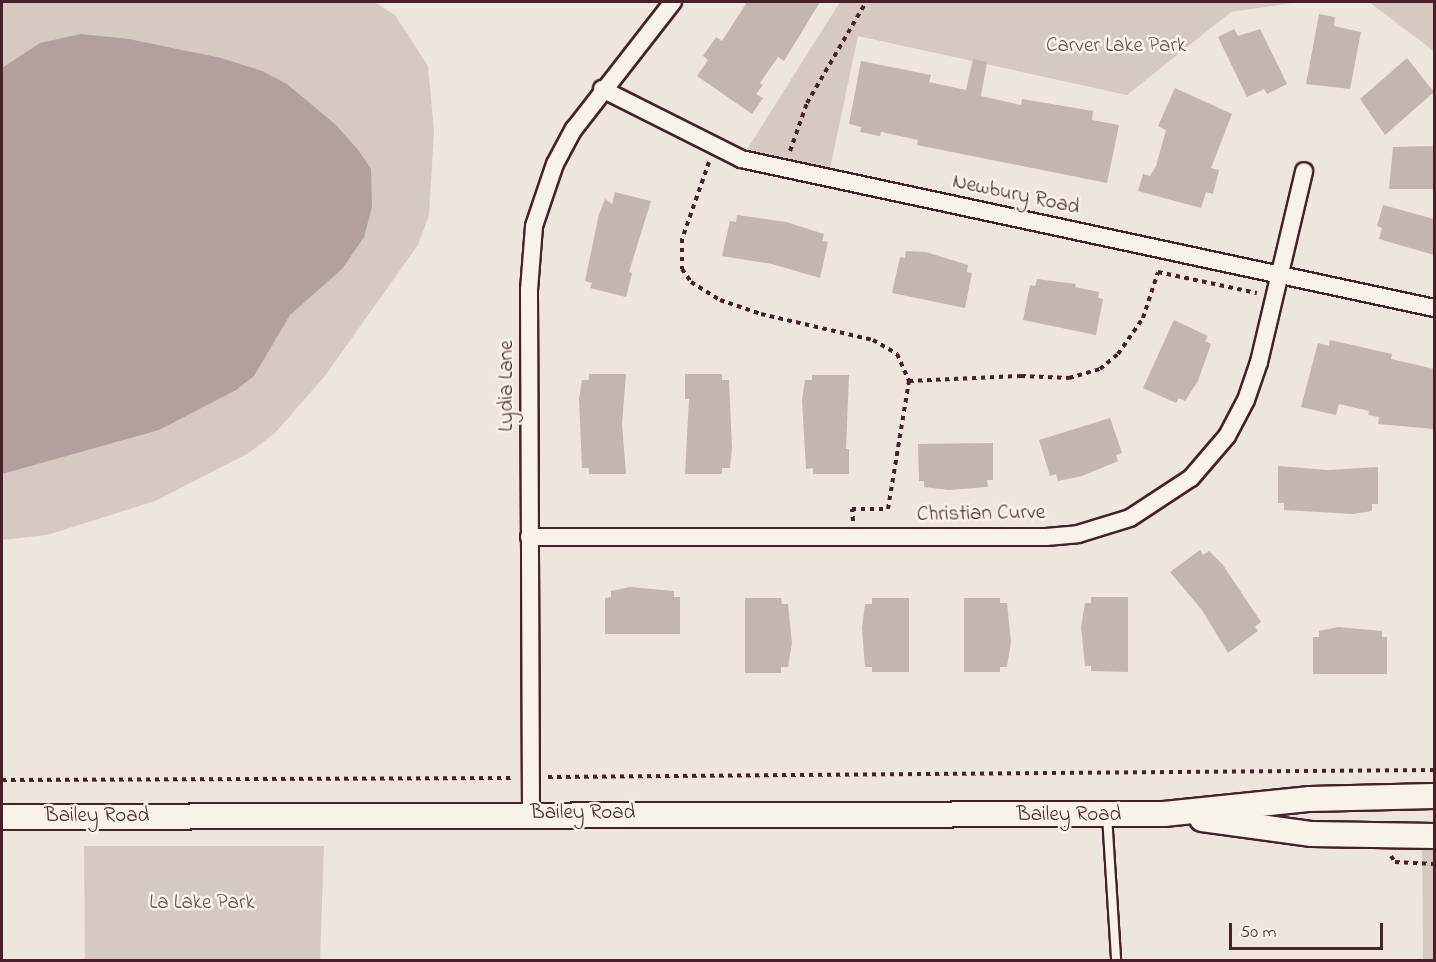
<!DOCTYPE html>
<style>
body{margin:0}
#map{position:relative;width:1436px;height:962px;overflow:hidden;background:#ece6dd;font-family:"Indie Flower",sans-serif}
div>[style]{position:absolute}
.green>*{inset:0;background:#d5c9c2}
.water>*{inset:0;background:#b39f9d}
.building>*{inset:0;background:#c4b5b0}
.path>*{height:4px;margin-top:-2px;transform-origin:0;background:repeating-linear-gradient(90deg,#4a1f2b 0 4.5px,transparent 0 9px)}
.roads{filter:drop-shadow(2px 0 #4a1f2b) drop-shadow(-2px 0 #4a1f2b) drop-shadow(0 2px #4a1f2b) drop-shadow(0 -2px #4a1f2b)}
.lane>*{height:8px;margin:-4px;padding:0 4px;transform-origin:4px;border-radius:4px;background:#f7f3e8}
.street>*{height:16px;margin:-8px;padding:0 8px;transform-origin:8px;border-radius:8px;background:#f7f3e8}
.secondary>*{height:24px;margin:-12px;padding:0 12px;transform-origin:12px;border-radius:12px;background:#f7f3e8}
span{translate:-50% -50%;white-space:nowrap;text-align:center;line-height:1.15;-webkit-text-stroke:5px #f7f3e8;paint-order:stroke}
.park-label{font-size:21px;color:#6d4a51}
.street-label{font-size:21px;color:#4a1f2b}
.frame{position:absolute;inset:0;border:3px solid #4a1f2b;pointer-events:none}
.scale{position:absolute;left:1229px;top:923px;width:154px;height:27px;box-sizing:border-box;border:3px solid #4a1f2b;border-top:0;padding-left:8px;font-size:18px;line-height:21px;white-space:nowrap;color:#4a1f2b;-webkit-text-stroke:4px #f7f3e8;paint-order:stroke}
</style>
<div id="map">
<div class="green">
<div style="clip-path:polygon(2px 2px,374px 2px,395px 15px,428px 66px,434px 131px,429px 215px,418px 245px,324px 377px,275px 433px,247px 454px,155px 501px,47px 535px,2px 540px)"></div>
<div style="clip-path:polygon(840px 2px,1299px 2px,1231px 12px,1127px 95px,858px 36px,828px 178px,741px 159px)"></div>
<div style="clip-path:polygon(1369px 2px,1434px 2px,1434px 51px)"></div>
<div style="clip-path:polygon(1422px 836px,1434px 836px,1434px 960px,1423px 960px)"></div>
<div style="clip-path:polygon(84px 846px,324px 846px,320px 960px,85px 960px)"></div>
</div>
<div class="water">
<div style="clip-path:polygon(81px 34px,129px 39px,221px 58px,262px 71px,287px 84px,336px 125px,359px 151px,371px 169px,372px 207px,364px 237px,342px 269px,290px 315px,254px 376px,236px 390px,159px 430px,2px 474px,2px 68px,40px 43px)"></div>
</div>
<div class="building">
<div style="clip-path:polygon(747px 2px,820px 2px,784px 61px,778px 57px,760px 83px,763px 85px,756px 94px,763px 98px,752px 114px,697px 76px,708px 60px,703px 56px,716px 37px,722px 41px)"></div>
<div style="clip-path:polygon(1319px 14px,1335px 17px,1334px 26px,1361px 32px,1350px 89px,1306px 84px)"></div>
<div style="clip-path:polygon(1234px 29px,1238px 36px,1260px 29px,1287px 84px,1267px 94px,1264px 89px,1247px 97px,1218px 37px)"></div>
<div style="clip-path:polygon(1407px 58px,1434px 92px,1385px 135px,1360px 99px)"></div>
<div style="clip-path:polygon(973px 59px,987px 62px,981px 96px,1021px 105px,1022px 99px,1093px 111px,1092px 120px,1119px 125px,1107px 183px,917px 145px,918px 140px,881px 132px,880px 136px,860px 132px,861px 127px,849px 124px,861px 61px,931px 75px,929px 82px,966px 90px)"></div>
<div style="clip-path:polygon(1175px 88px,1232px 114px,1211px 168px,1219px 170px,1213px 194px,1206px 192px,1201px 208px,1138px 191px,1143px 174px,1150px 176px,1156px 166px,1166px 130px,1158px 126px)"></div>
<div style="clip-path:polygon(1434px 146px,1434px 189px,1389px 189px,1393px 147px)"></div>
<div style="clip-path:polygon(615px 192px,651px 201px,629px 272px,632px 273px,626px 297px,590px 288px,592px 283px,585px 281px,599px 214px,605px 199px,612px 204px)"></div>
<div style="clip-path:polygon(1383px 205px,1434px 219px,1434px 255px,1379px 239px,1382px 228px,1377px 226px)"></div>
<div style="clip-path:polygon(737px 215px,786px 222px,824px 234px,822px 241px,828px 242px,820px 278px,772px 264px,722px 256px,730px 221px,736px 222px)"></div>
<div style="clip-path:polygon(906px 251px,926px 252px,968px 265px,967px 272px,972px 273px,965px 308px,892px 293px,900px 257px,905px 258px)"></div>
<div style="clip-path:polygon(1037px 279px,1076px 284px,1075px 287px,1099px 292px,1098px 298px,1103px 299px,1096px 335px,1023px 320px,1030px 285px,1035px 286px)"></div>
<div style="clip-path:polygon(1174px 320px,1208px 336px,1205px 341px,1211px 344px,1198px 381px,1185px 401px,1179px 398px,1176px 403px,1143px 388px)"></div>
<div style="clip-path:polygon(1330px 340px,1392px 354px,1391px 359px,1434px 369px,1434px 429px,1378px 424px,1379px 417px,1368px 415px,1369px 411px,1339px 404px,1336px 415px,1301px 407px,1318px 343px,1329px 346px)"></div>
<div style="clip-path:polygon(589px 374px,626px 374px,622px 424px,626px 474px,589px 474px,589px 468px,582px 468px,579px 399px,582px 380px,589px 380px)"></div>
<div style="clip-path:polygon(685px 374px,722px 374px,722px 380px,729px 380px,732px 448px,730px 468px,722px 468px,722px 474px,685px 474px,689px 399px,685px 399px)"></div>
<div style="clip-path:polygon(812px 375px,849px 375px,846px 449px,849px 449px,849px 474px,813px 474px,813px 468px,806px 469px,802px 400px,805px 380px,812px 380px)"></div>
<div style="clip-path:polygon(1110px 418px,1122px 453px,1116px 455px,1118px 461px,1082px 476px,1058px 481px,1056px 474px,1050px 476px,1039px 440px)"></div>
<div style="clip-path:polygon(993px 443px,993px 480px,987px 480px,988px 487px,949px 490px,924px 487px,924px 481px,919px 481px,918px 444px)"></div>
<div style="clip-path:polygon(1278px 466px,1328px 470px,1378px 467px,1378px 504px,1372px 504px,1372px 511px,1353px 514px,1284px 510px,1284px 503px,1278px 503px)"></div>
<div style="clip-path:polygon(1200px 550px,1203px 555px,1209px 551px,1223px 565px,1261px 622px,1255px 627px,1258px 631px,1228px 653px,1202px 610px,1170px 572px)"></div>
<div style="clip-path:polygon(630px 587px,674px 591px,674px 597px,680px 597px,680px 634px,605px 634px,605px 598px,611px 597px,611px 591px)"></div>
<div style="clip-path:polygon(1091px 597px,1128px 597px,1128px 672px,1091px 671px,1091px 666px,1085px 666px,1081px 627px,1085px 603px,1091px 603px)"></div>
<div style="clip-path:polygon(745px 598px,781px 598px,782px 604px,788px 604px,792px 643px,788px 667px,781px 667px,781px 673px,745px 673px)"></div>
<div style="clip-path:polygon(872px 598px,909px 598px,909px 672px,872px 672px,872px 667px,865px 667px,862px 628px,865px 604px,872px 604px)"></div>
<div style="clip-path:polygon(964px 598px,1000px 598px,1000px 603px,1007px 603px,1011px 642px,1007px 667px,1000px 667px,1000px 672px,964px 672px)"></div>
<div style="clip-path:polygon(1338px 627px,1382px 631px,1382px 637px,1387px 637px,1387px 674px,1313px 674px,1313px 637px,1319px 637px,1319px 631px)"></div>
</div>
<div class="path">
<div style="left:790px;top:151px;width:51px;rotate:-70.5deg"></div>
<div style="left:807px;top:103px;width:117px;rotate:-59.7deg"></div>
<div style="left:709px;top:162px;width:82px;rotate:109.3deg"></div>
<div style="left:682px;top:239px;width:30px;rotate:90deg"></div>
<div style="left:682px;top:269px;width:16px;rotate:55deg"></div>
<div style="left:691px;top:282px;width:34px;rotate:32deg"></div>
<div style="left:720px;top:300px;width:43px;rotate:18.9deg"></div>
<div style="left:761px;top:314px;width:115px;rotate:13.1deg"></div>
<div style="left:873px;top:340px;width:28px;rotate:30deg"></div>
<div style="left:897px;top:354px;width:30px;rotate:66deg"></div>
<div style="left:853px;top:521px;width:12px;rotate:-95deg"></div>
<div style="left:852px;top:509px;width:36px"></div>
<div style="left:888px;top:509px;width:130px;rotate:-80.7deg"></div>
<div style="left:909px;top:381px;width:112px;rotate:-2.6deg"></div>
<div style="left:1021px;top:376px;width:48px;rotate:2.4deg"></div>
<div style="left:1069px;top:378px;width:32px;rotate:-16deg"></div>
<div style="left:1100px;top:369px;width:23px;rotate:-40deg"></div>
<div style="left:1118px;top:354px;width:44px;rotate:-55.2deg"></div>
<div style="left:1143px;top:318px;width:48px;rotate:-71.9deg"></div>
<div style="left:1158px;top:272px;width:101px;rotate:12deg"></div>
<div style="left:548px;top:777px;width:886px;rotate:-0.45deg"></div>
<div style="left:2px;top:780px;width:512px;rotate:-0.22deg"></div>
<div style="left:1391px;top:856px;width:7px;rotate:56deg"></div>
<div style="left:1395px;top:862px;width:39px;rotate:3deg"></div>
</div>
<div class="roads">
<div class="lane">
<div style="left:1107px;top:815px;width:145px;rotate:86.4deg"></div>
</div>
<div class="street">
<div style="left:602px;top:89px;width:156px;rotate:26.7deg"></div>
<div style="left:741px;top:159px;width:709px;rotate:12.13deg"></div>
<div style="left:529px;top:537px;width:517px"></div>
<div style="left:1046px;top:537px;width:32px;rotate:-5deg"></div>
<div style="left:1078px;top:534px;width:54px;rotate:-17.1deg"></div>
<div style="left:1130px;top:518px;width:73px;rotate:-33.3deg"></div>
<div style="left:1191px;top:478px;width:55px;rotate:-49.4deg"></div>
<div style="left:1227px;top:436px;width:41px;rotate:-62.2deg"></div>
<div style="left:1246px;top:400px;width:40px;rotate:-71.1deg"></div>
<div style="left:1259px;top:362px;width:196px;rotate:-76.7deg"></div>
<div style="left:531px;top:813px;width:523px;rotate:-90.22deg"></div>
<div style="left:529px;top:290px;width:64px;rotate:-85.5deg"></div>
<div style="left:534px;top:226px;width:65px;rotate:-71.3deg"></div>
<div style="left:555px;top:164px;width:40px;rotate:-62deg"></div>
<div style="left:574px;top:129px;width:161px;rotate:-52.1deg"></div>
</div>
<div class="secondary">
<div style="left:2px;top:817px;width:1162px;rotate:-0.15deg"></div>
<div style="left:1164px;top:814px;width:147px;rotate:-5.9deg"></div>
<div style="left:1310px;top:799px;width:124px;rotate:-1.4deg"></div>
<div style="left:1202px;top:819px;width:111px;rotate:7.8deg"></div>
<div style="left:1312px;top:834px;width:122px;rotate:0.9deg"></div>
</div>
</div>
<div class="park-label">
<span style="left:1116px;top:46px">Carver Lake Park</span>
<span style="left:202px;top:903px">La Lake Park</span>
</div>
<div class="street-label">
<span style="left:1016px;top:195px;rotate:12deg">Newbury Road</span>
<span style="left:507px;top:386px;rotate:-90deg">Lydia Lane</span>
<span style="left:981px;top:514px;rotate:-1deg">Christian Curve</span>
<span style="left:583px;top:813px">Bailey Road</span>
<span style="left:1069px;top:815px">Bailey Road</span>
<span style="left:97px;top:816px">Bailey Road</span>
</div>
<div class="frame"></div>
<div class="scale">50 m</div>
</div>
